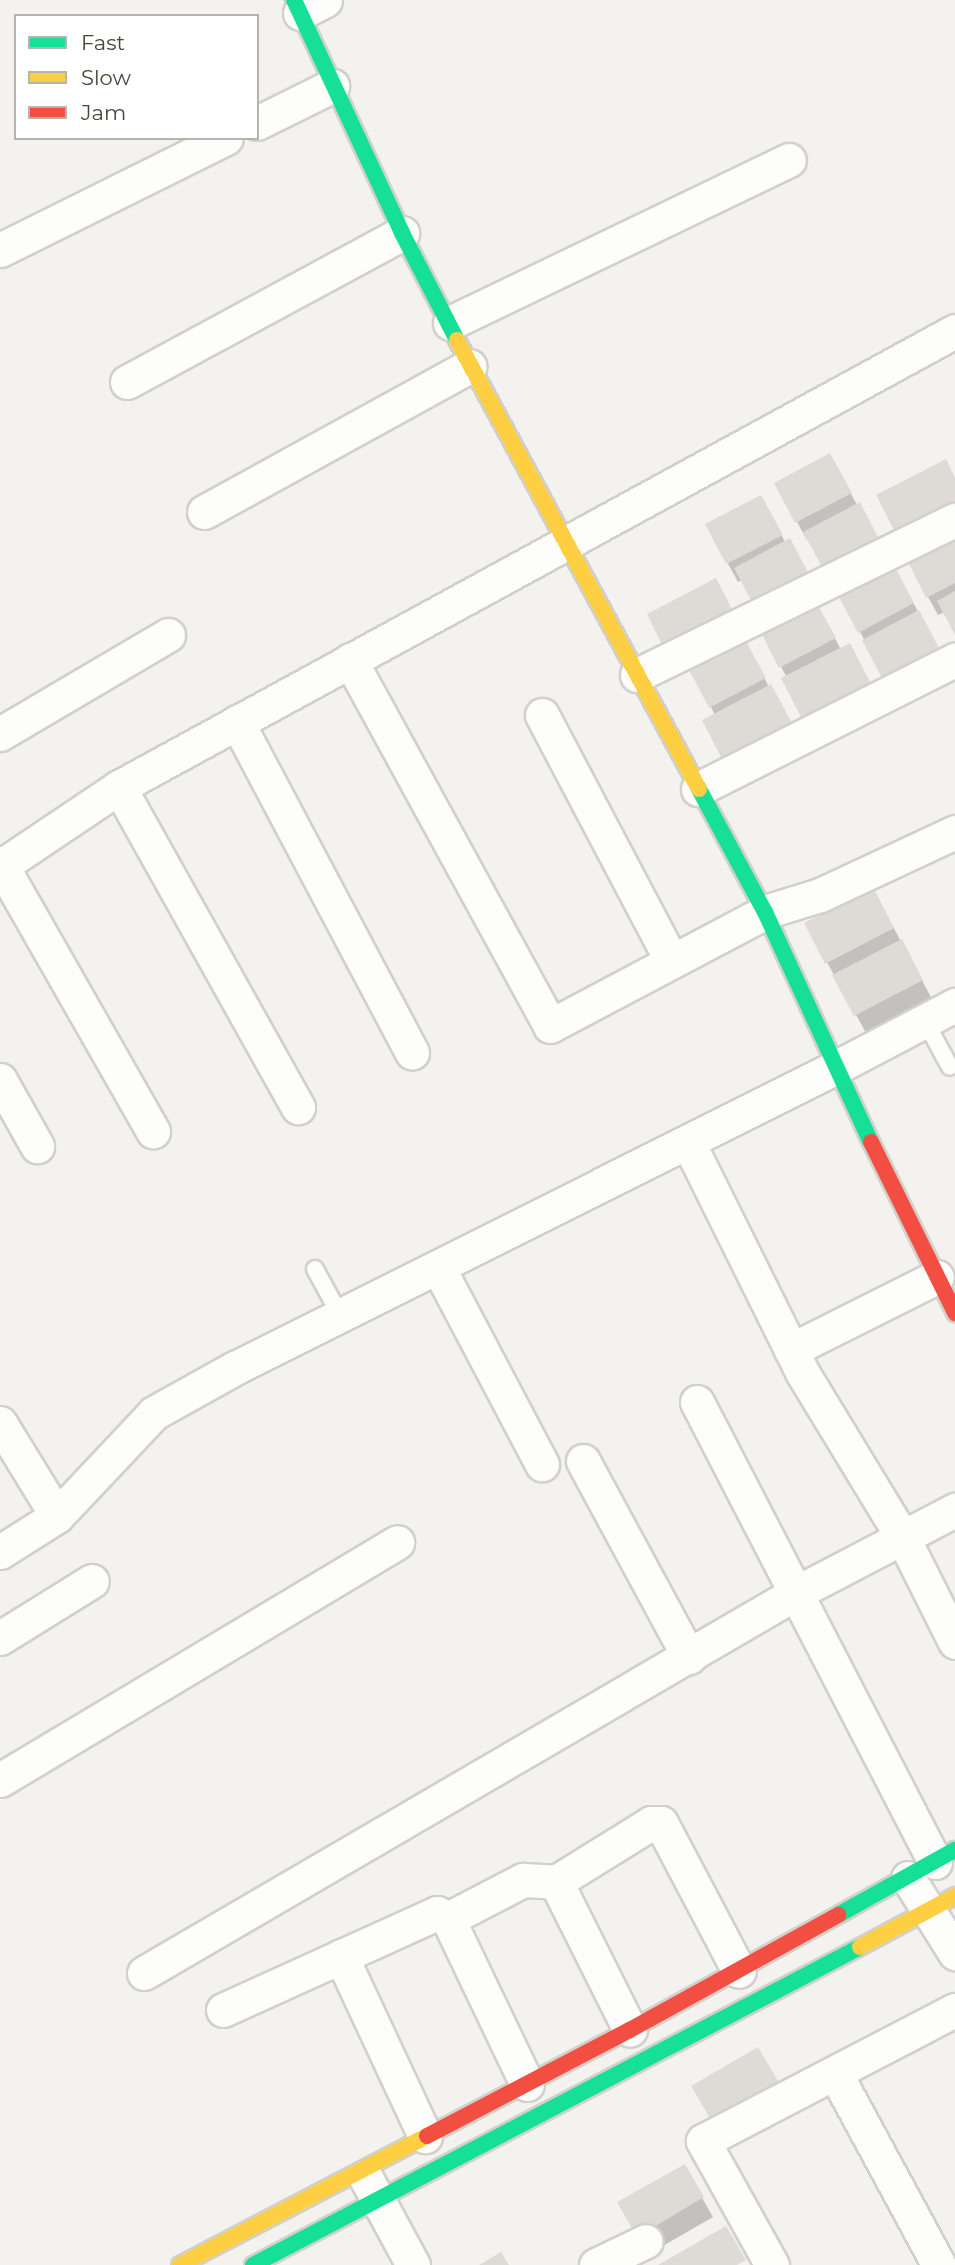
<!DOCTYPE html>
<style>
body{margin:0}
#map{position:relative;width:955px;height:2265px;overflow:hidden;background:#f4f2ee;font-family:Montserrat,sans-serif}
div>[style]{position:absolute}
.shadow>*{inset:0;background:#0003}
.building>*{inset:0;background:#dedbd6}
.roads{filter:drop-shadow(2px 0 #d2d0cb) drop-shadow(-2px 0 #d2d0cb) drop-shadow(0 2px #d2d0cb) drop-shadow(0 -2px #d2d0cb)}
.lane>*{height:16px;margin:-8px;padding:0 8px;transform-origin:8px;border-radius:8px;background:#fdfdfc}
.street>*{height:33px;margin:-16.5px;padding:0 16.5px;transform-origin:16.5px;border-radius:16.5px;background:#fdfdfc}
.fast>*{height:16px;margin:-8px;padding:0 8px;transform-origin:8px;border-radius:8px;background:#16e098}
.slow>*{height:16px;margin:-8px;padding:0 8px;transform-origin:8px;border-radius:8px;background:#ffcf43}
.jam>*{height:16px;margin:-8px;padding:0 8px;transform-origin:8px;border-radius:8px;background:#f24e42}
span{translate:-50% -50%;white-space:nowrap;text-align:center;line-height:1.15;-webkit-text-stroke:5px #fff;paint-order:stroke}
.legend{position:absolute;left:14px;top:14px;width:245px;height:126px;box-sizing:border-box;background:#fff;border:2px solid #b7b4b0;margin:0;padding:9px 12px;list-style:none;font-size:21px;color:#4b4439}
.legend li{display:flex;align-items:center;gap:14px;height:35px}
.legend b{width:35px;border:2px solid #b7b4b0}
</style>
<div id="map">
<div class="shadow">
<div style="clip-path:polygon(840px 473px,857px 505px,807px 540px,797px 522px)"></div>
<div style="clip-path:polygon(955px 479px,955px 631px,945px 612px,938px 615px,928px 597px)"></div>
<div style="clip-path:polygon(771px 515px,841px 650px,787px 678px,760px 628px,767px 625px,742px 580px,738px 582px,707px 525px)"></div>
<div style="clip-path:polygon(903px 584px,949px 669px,865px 641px,839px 593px)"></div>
<div style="clip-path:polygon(744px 640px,769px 687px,715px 715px,690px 667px)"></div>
<div style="clip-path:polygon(883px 908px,932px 999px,866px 1033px,806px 924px)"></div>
<div style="clip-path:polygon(758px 2049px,787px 2100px,723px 2137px)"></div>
<div style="clip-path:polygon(684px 2166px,713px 2217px,649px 2254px,620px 2203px)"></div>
</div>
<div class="building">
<div style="clip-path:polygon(830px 453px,852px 493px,795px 523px,774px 483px)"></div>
<div style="clip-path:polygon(946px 459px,955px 478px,955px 506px,897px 536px,876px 495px)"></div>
<div style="clip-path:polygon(761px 495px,783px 535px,726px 564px,705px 524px)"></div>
<div style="clip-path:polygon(860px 502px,881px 543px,825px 572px,803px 532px)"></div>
<div style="clip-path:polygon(955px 530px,955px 583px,926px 598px,905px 556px)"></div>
<div style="clip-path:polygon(790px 538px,811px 578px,755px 608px,734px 568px)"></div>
<div style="clip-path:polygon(893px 563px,914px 603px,858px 633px,837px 593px)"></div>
<div style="clip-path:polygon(716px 578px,737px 619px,667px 655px,647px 614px)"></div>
<div style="clip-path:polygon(955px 591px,955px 635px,937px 601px)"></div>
<div style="clip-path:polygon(814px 598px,836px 638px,779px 668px,758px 627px)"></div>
<div style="clip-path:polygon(919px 610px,940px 650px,883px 680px,862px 640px)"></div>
<div style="clip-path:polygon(744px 638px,766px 678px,709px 708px,688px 668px)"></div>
<div style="clip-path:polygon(850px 643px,871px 684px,802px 719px,781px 678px)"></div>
<div style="clip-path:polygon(771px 684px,793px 725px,723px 761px,702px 720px)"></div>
<div style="clip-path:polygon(873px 887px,894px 928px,825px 964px,804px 923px)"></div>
<div style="clip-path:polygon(902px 939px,923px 980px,854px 1016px,832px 975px)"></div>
<div style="clip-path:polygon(758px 2047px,778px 2081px,711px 2120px,691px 2086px)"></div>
<div style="clip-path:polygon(685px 2164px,704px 2197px,637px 2237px,617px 2202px)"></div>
<div style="clip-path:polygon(726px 2226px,746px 2260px,737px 2265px,658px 2265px)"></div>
<div style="clip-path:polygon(501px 2252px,509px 2265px,479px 2265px)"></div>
</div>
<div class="roads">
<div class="lane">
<div style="left:925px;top:1021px;width:52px;rotate:61.5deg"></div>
<div style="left:315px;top:1269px;width:52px;rotate:61.5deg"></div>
</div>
<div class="street">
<div style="left:300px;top:13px;width:28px;rotate:-27deg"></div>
<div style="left:257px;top:123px;width:84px;rotate:-26.3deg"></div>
<div style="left:0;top:250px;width:252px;rotate:-26.4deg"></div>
<div style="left:450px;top:323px;width:376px;rotate:-25.7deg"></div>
<div style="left:127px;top:382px;width:313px;rotate:-28.4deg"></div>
<div style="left:204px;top:512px;width:303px;rotate:-28.8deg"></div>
<div style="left:350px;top:660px;width:417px;rotate:61.3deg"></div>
<div style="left:550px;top:1026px;width:243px;rotate:-27.9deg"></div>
<div style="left:765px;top:912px;width:58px;rotate:-17.2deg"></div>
<div style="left:820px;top:895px;width:149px;rotate:-25deg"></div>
<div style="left:637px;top:675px;width:354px;rotate:-26deg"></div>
<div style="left:542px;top:715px;width:277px;rotate:62.2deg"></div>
<div style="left:237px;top:722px;width:374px;rotate:62.1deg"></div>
<div style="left:0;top:734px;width:195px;rotate:-30.5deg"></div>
<div style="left:119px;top:787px;width:367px;rotate:60.8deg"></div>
<div style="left:698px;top:789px;width:288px;rotate:-26.7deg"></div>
<div style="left:0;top:863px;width:309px;rotate:60.3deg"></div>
<div style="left:0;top:867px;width:143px;rotate:-33.9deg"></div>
<div style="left:119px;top:787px;width:952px;rotate:-28.61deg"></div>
<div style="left:0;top:1080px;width:76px;rotate:60.7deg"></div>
<div style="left:688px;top:1142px;width:257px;rotate:63.6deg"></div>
<div style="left:802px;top:1372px;width:194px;rotate:58.7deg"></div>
<div style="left:903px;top:1538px;width:116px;rotate:63.4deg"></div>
<div style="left:438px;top:1267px;width:223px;rotate:62.2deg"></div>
<div style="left:791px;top:1350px;width:163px;rotate:-26.6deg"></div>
<div style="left:697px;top:1402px;width:518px;rotate:62.64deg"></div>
<div style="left:0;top:1423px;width:109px;rotate:58.5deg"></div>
<div style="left:583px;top:1461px;width:223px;rotate:61.6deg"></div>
<div style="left:0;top:1552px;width:67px;rotate:-32.3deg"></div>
<div style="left:57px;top:1516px;width:141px;rotate:-46.7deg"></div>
<div style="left:154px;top:1413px;width:93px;rotate:-29.1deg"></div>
<div style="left:235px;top:1368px;width:671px;rotate:-26.57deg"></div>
<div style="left:835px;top:1068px;width:136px;rotate:-27.7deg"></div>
<div style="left:0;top:1638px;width:108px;rotate:-31.8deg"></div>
<div style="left:0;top:1780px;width:463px;rotate:-30.9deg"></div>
<div style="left:908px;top:1878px;width:89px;rotate:57.9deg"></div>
<div style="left:556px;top:1882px;width:165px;rotate:63.4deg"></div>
<div style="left:341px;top:1956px;width:199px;rotate:65deg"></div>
<div style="left:144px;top:1973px;width:752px;rotate:-30.25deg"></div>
<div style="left:794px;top:1594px;width:182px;rotate:-27.6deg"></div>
<div style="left:223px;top:2010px;width:235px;rotate:-24.4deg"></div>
<div style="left:437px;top:1913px;width:13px;rotate:29deg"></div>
<div style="left:835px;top:2073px;width:218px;rotate:61.6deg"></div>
<div style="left:527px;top:2084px;width:183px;rotate:-115.6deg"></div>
<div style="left:448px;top:1919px;width:85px;rotate:-27.5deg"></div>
<div style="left:523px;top:1880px;width:33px;rotate:3deg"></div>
<div style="left:556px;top:1882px;width:112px;rotate:-31.8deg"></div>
<div style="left:651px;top:1823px;width:10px"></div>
<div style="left:661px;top:1823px;width:167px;rotate:62.2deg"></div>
<div style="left:366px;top:2178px;width:99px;rotate:61.6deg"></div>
<div style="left:596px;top:2265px;width:55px;rotate:-25.6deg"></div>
<div style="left:772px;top:2265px;width:142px;rotate:-119.1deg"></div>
<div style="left:703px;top:2141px;width:284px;rotate:-27.5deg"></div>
</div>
<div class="fast">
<div style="left:294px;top:0;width:257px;rotate:65.1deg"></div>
<div style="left:402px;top:233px;width:120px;rotate:62.8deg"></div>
<div style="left:699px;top:789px;width:140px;rotate:61.8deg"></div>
<div style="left:765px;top:912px;width:253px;rotate:65.3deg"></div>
<div style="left:838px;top:1915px;width:134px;rotate:-29.1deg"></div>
<div style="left:253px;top:2265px;width:685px;rotate:-27.65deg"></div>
</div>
<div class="slow">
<div style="left:457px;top:340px;width:510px;rotate:61.68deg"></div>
<div style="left:860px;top:1947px;width:108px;rotate:-28.2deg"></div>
<div style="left:180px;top:2265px;width:279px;rotate:-27.6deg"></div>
</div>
<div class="jam">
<div style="left:871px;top:1142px;width:191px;rotate:63.8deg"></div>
<div style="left:427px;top:2136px;width:229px;rotate:-27.6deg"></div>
<div style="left:630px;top:2030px;width:238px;rotate:-28.9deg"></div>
</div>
</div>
<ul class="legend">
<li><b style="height:9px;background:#16e098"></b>Fast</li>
<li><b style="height:9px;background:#ffcf43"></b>Slow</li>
<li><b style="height:9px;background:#f24e42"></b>Jam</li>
</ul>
</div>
